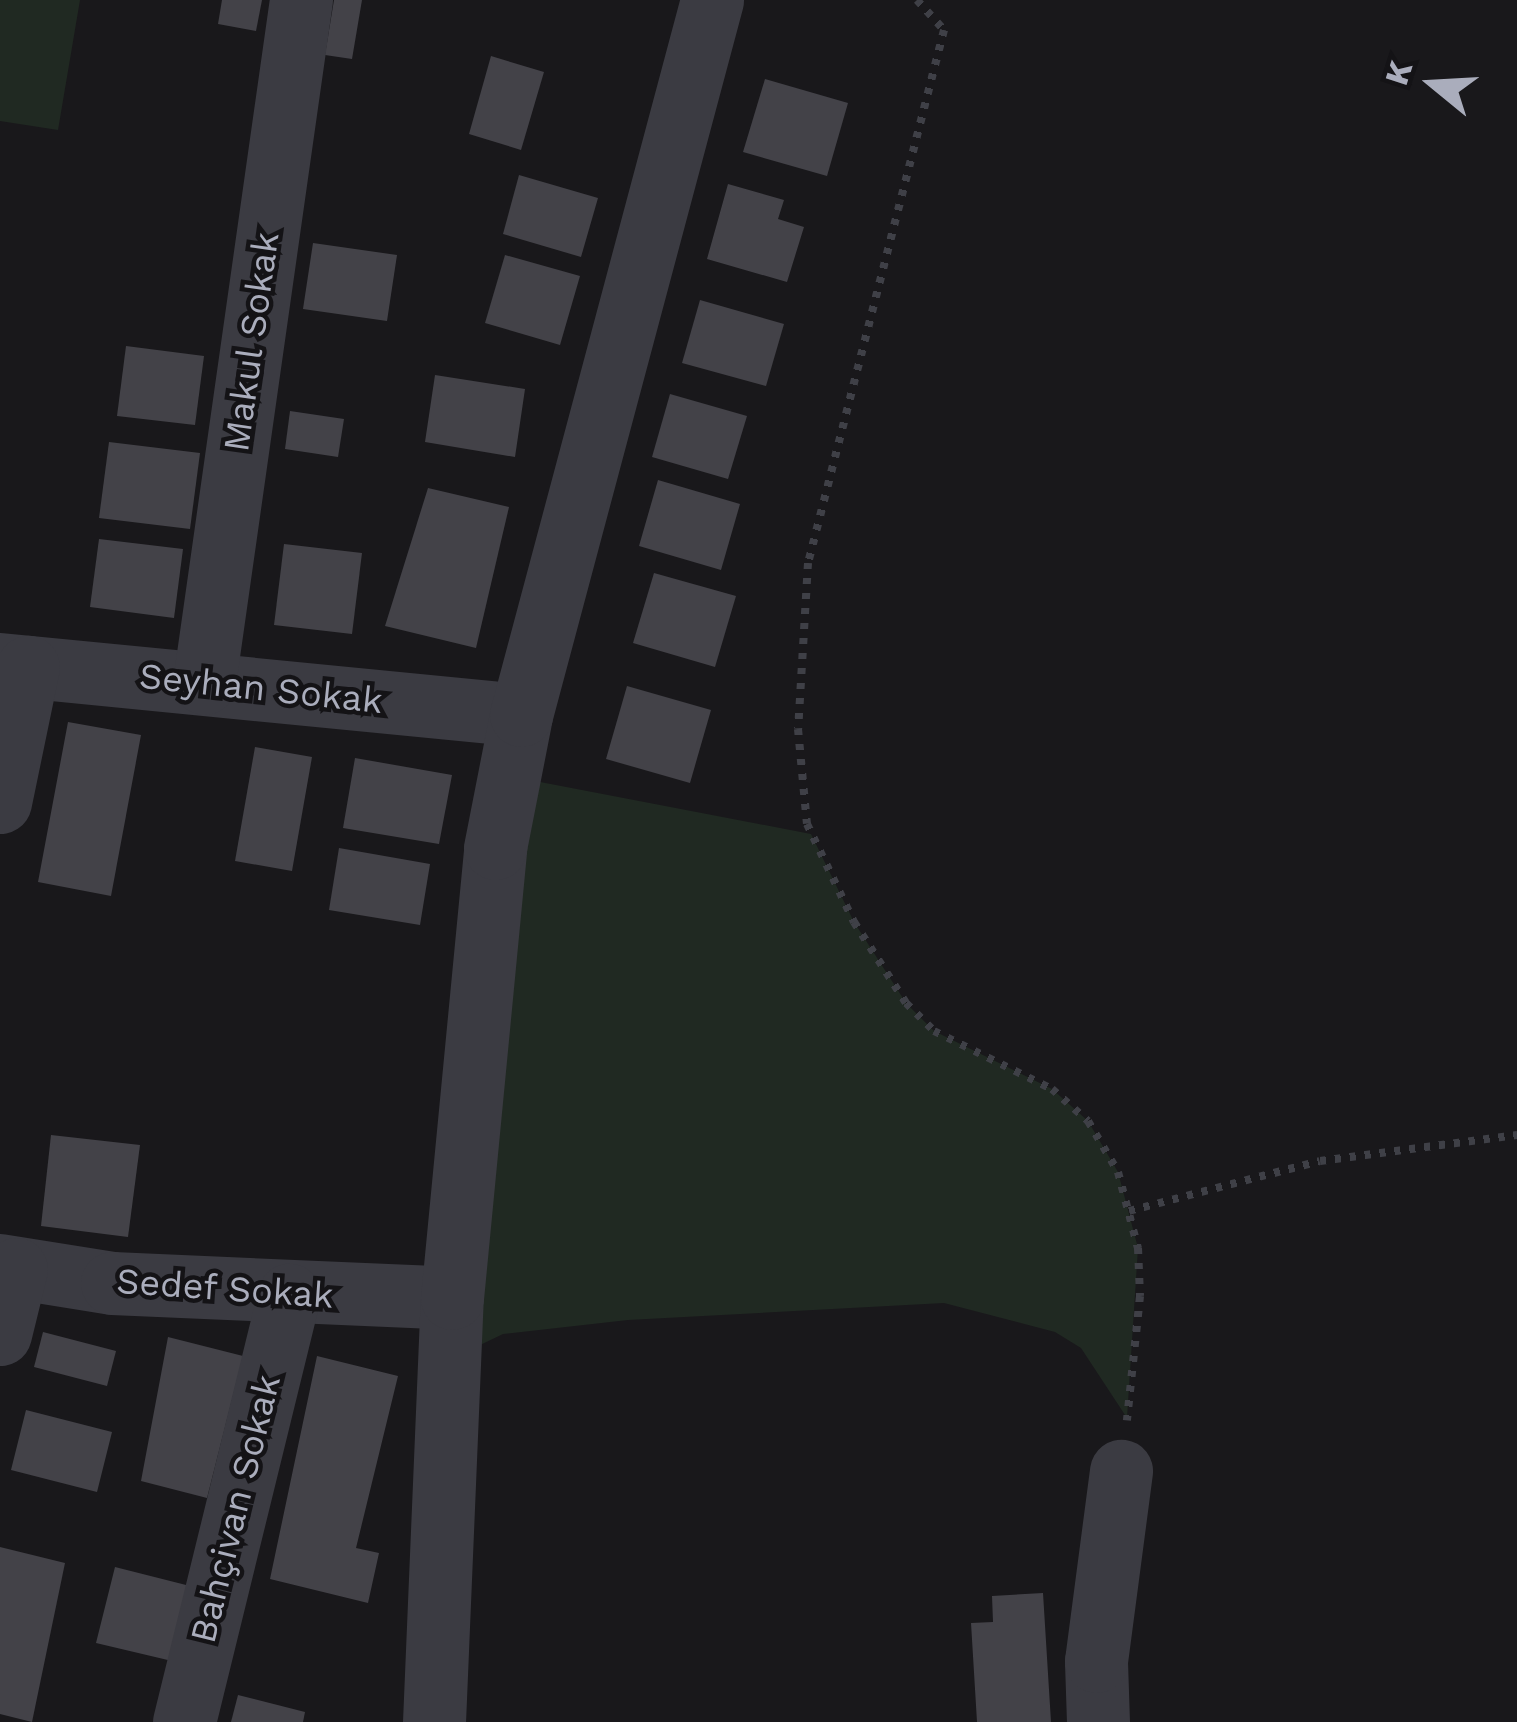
<!DOCTYPE html>
<meta charset="utf-8">
<style>
body{margin:0}
#map{position:relative;width:1517px;height:1722px;overflow:hidden;background:#19181b;font-family:"Work Sans",sans-serif}
div>[style]{position:absolute}
.green>*{inset:0;background:#202922}
.building>*{inset:0;background:#434248}
.path>*{height:8px;margin-top:-4px;transform-origin:0;background:repeating-linear-gradient(90deg,#3f4047 0 6px,transparent 0 15px)}
.minor>*{height:63px;margin:-31.5px;padding:0 31.5px;transform-origin:31.5px;border-radius:31.5px;background:#3b3b42}
span{translate:-50% -50%;white-space:nowrap;text-align:center;line-height:1.15;-webkit-text-stroke:9px #141316;paint-order:stroke}
.street-label{font-size:36px;color:#aaadbc}
.north{position:absolute;left:1373px;top:24px;width:120px;height:120px;-webkit-text-stroke:9px #141316;paint-order:stroke;rotate:288deg;font-size:33px;font-weight:700;line-height:48px;text-align:center;color:#aaadbc}
.north::after{content:'';display:block;margin:auto;width:42px;height:54px;background:#aaadbc;clip-path:polygon(50% 0,100% 100%,50% 72%,0 100%)}
</style>
<div id="map">
<div class="green">
<div style="clip-path:polygon(0 0,80px 0,58px 130px,0 121px)"></div>
<div style="clip-path:polygon(509px 776px,811px 834px,854px 922px,906px 1003px,934px 1031px,1052px 1089px,1088px 1121px,1118px 1172px,1138px 1248px,1127px 1418px,1081px 1348px,1055px 1332px,944px 1303px,628px 1320px,503px 1334px,478px 1346px)"></div>
</div>
<div class="building">
<div style="clip-path:polygon(222px 0,262px 0,256px 31px,218px 24px)"></div>
<div style="clip-path:polygon(334px 0,362px 0,352px 59px,325px 55px)"></div>
<div style="clip-path:polygon(491px 56px,544px 72px,521px 150px,469px 134px)"></div>
<div style="clip-path:polygon(765px 79px,848px 103px,827px 176px,743px 152px)"></div>
<div style="clip-path:polygon(519px 175px,598px 198px,581px 257px,503px 234px)"></div>
<div style="clip-path:polygon(728px 184px,784px 200px,778px 219px,804px 227px,787px 282px,707px 259px)"></div>
<div style="clip-path:polygon(313px 243px,397px 255px,387px 321px,303px 309px)"></div>
<div style="clip-path:polygon(505px 255px,580px 276px,560px 345px,485px 323px)"></div>
<div style="clip-path:polygon(700px 300px,784px 324px,766px 386px,682px 363px)"></div>
<div style="clip-path:polygon(126px 346px,204px 356px,195px 425px,117px 416px)"></div>
<div style="clip-path:polygon(435px 375px,525px 389px,515px 457px,425px 442px)"></div>
<div style="clip-path:polygon(670px 394px,747px 416px,728px 479px,652px 457px)"></div>
<div style="clip-path:polygon(290px 411px,344px 419px,338px 457px,285px 449px)"></div>
<div style="clip-path:polygon(109px 442px,200px 453px,190px 529px,99px 518px)"></div>
<div style="clip-path:polygon(658px 480px,740px 504px,721px 570px,639px 546px)"></div>
<div style="clip-path:polygon(428px 488px,509px 507px,476px 648px,385px 626px)"></div>
<div style="clip-path:polygon(99px 539px,183px 549px,174px 618px,90px 607px)"></div>
<div style="clip-path:polygon(284px 544px,362px 553px,352px 634px,274px 625px)"></div>
<div style="clip-path:polygon(654px 573px,736px 596px,715px 667px,633px 643px)"></div>
<div style="clip-path:polygon(627px 686px,711px 710px,690px 783px,606px 759px)"></div>
<div style="clip-path:polygon(68px 722px,141px 735px,111px 896px,38px 882px)"></div>
<div style="clip-path:polygon(255px 747px,312px 757px,292px 871px,235px 861px)"></div>
<div style="clip-path:polygon(355px 758px,452px 775px,439px 844px,343px 828px)"></div>
<div style="clip-path:polygon(339px 848px,430px 864px,420px 925px,329px 910px)"></div>
<div style="clip-path:polygon(51px 1135px,140px 1145px,128px 1237px,41px 1226px)"></div>
<div style="clip-path:polygon(43px 1332px,116px 1351px,107px 1386px,34px 1367px)"></div>
<div style="clip-path:polygon(168px 1337px,243px 1356px,207px 1498px,141px 1481px)"></div>
<div style="clip-path:polygon(317px 1356px,398px 1376px,356px 1548px,379px 1553px,368px 1603px,270px 1579px)"></div>
<div style="clip-path:polygon(26px 1410px,112px 1432px,97px 1492px,11px 1470px)"></div>
<div style="clip-path:polygon(0 1547px,65px 1563px,32px 1722px,0 1714px)"></div>
<div style="clip-path:polygon(115px 1567px,190px 1586px,172px 1661px,96px 1643px)"></div>
<div style="clip-path:polygon(1043px 1593px,1051px 1722px,977px 1722px,971px 1623px,993px 1622px,992px 1596px)"></div>
<div style="clip-path:polygon(238px 1695px,305px 1712px,303px 1722px,231px 1722px)"></div>
</div>
<div class="path">
<div style="left:917px;top:0;width:40px;rotate:48deg"></div>
<div style="left:944px;top:30px;width:550px;rotate:104.31deg"></div>
<div style="left:808px;top:563px;width:166px;rotate:93.4deg"></div>
<div style="left:798px;top:729px;width:95px;rotate:84.6deg"></div>
<div style="left:807px;top:824px;width:109px;rotate:64.4deg"></div>
<div style="left:854px;top:922px;width:96px;rotate:57.3deg"></div>
<div style="left:906px;top:1003px;width:40px;rotate:45deg"></div>
<div style="left:934px;top:1031px;width:131px;rotate:26.2deg"></div>
<div style="left:1052px;top:1089px;width:48px;rotate:41.6deg"></div>
<div style="left:1088px;top:1121px;width:59px;rotate:59.5deg"></div>
<div style="left:1118px;top:1172px;width:79px;rotate:75.3deg"></div>
<div style="left:1138px;top:1248px;width:48px;rotate:87.6deg"></div>
<div style="left:1140px;top:1296px;width:125px;rotate:96deg"></div>
<div style="left:1129px;top:1211px;width:197px;rotate:-14.7deg"></div>
<div style="left:1320px;top:1161px;width:199px;rotate:-7.5deg"></div>
</div>
<div class="minor">
<div style="left:0;top:664px;width:523px;rotate:5.59deg"></div>
<div style="left:204px;top:683px;width:690px;rotate:-81.92deg"></div>
<div style="left:0;top:802px;width:138px;rotate:-78.3deg"></div>
<div style="left:0;top:1265px;width:113px;rotate:9.1deg"></div>
<div style="left:112px;top:1283px;width:340px;rotate:2.5deg"></div>
<div style="left:0;top:1334px;width:67px;rotate:-76.2deg"></div>
<div style="left:184px;top:1722px;width:440px;rotate:-76.2deg"></div>
<div style="left:434px;top:1722px;width:424px;rotate:-87.6deg"></div>
<div style="left:452px;top:1298px;width:452px;rotate:-84.5deg"></div>
<div style="left:495px;top:848px;width:136px;rotate:-78.9deg"></div>
<div style="left:521px;top:715px;width:740px;rotate:-75.04deg"></div>
<div style="left:1098px;top:1722px;width:61px;rotate:-91.9deg"></div>
<div style="left:1096px;top:1661px;width:192px;rotate:-82.5deg"></div>
</div>
<div class="street-label">
<span style="left:252px;top:342px;rotate:-82deg">Makul Sokak</span>
<span style="left:261px;top:689px;rotate:6deg">Seyhan Sokak</span>
<span style="left:225px;top:1289px;rotate:4deg">Sedef Sokak</span>
<span style="left:236px;top:1509px;rotate:-76deg">Bahçivan Sokak</span>
</div>
<div class="north">K</div>
</div>
